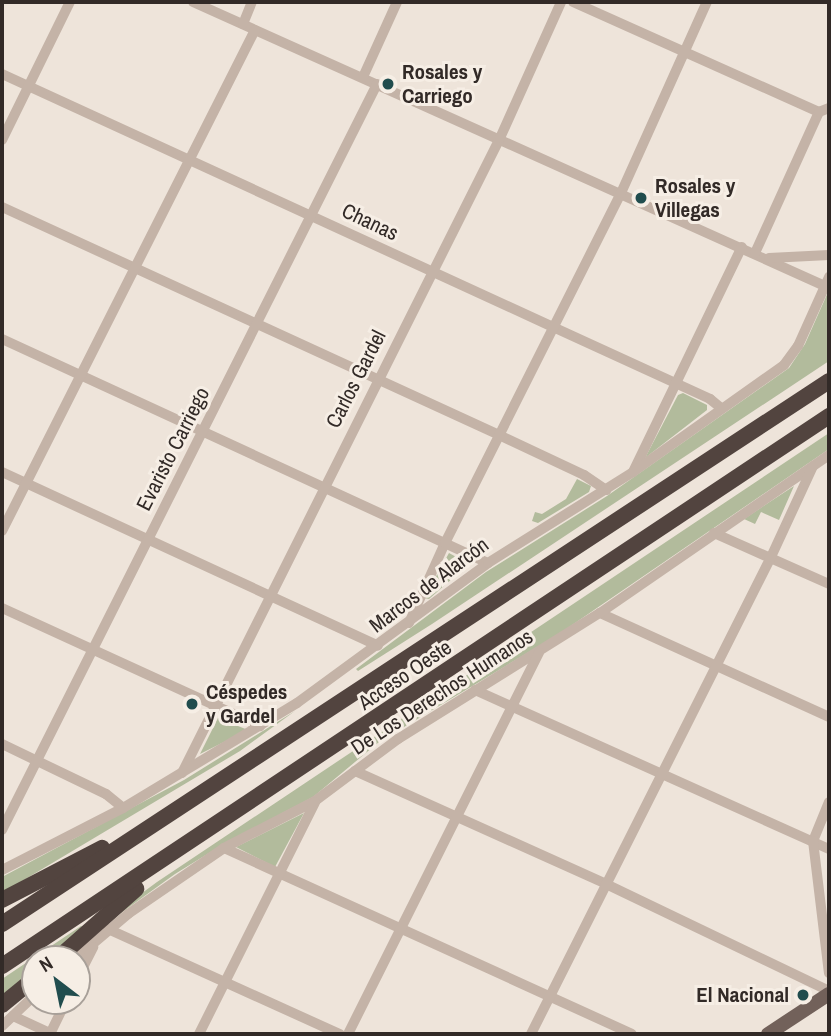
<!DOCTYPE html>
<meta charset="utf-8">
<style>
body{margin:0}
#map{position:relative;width:831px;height:1036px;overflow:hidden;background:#eee4da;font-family:"Archivo Narrow",sans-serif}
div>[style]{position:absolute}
.green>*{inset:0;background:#b2bb9c}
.minor>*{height:10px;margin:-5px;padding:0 5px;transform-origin:5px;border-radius:5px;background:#c4b3a7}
.major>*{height:14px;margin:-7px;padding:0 7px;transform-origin:7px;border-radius:7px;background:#72615a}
.highway>*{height:16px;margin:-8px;padding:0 8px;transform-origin:8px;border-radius:8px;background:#52443f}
.dots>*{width:19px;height:19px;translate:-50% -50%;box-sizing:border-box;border:4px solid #f6eee5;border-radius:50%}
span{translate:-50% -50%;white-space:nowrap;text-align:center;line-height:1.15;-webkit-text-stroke:6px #f6eee5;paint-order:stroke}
.poi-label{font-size:21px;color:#322a27;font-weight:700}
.left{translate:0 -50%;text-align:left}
.right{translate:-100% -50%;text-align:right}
.street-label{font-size:21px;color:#322a27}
.frame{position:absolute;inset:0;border:4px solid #322a27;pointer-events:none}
.north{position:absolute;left:21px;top:945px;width:70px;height:70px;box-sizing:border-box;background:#f6eee5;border:2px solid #a8a099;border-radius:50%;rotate:328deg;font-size:19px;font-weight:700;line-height:28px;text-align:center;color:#322a27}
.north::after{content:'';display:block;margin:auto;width:24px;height:32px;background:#214d4e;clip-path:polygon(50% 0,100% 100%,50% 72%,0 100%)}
</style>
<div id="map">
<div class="green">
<div style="clip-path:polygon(829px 290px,829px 361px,432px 624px,358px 671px,356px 669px,486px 572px,607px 496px,789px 368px,805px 344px)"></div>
<div style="clip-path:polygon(683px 393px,707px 405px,707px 410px,645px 458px,678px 395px)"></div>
<div style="clip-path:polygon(829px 433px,829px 449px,559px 634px,379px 742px,313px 797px,222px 845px,175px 874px,121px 913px,66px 959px,111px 916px,157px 882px)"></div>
<div style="clip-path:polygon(577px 479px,591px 486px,589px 492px,538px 523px,532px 521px,535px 512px,542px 514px,566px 499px)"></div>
<div style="clip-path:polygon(794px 486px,779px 520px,761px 512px,755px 524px,744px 519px)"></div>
<div style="clip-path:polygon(449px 553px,469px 564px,429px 599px,424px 598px)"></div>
<div style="clip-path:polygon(295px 711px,240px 751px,2px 893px,2px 877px,184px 780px)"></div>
<div style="clip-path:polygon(218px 718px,248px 730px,200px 754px)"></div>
<div style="clip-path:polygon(304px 813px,275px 867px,236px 847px)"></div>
<div style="clip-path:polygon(81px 926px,83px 927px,47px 959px,35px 959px,35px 969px,2px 998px,2px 979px)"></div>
</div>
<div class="minor">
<div style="left:193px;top:2px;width:693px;rotate:24.2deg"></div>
<div style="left:573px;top:2px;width:269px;rotate:24.1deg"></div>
<div style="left:243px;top:24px;width:24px;rotate:-68deg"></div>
<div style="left:2px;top:74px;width:606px;rotate:24.66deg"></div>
<div style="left:553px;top:327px;width:173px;rotate:24.6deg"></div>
<div style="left:710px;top:399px;width:14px;rotate:39deg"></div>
<div style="left:363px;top:77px;width:82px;rotate:-65.6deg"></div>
<div style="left:2px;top:140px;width:154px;rotate:-63.8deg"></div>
<div style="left:2px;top:207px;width:547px;rotate:24.64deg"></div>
<div style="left:499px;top:435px;width:94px;rotate:25.2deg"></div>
<div style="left:584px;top:475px;width:27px;rotate:34deg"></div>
<div style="left:755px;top:253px;width:155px;rotate:-65.6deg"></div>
<div style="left:819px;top:112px;width:11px;rotate:-22deg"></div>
<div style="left:769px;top:258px;width:60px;rotate:-2.9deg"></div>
<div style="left:2px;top:339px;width:535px;rotate:24.75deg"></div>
<div style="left:2px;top:472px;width:414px;rotate:24.8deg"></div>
<div style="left:633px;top:472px;width:250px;rotate:-64.2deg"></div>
<div style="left:2px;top:531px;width:561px;rotate:-63.21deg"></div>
<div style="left:714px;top:533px;width:126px;rotate:23.9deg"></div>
<div style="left:2px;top:608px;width:284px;rotate:24.6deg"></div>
<div style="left:600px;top:613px;width:252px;rotate:24.4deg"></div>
<div style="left:409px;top:623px;width:88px;rotate:-65.8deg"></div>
<div style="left:445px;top:543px;width:392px;rotate:-63.3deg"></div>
<div style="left:621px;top:193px;width:209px;rotate:-65.8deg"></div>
<div style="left:475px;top:690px;width:388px;rotate:24.2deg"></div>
<div style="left:2px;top:744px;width:115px;rotate:25.7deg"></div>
<div style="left:106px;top:794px;width:22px;rotate:39deg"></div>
<div style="left:355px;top:771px;width:275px;rotate:24.2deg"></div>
<div style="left:606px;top:884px;width:247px;rotate:25.6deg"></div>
<div style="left:182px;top:773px;width:710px;rotate:-63.4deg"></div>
<div style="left:500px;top:138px;width:149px;rotate:-65.8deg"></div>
<div style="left:829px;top:802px;width:42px;rotate:112.3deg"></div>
<div style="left:813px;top:841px;width:133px;rotate:83.1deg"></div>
<div style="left:2px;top:830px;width:835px;rotate:-63.31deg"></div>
<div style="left:224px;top:848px;width:448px;rotate:24.5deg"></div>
<div style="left:2px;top:870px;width:136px;rotate:-27.1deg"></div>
<div style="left:123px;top:808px;width:203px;rotate:-31.1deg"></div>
<div style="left:297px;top:703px;width:237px;rotate:-36.2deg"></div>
<div style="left:488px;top:563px;width:171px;rotate:-32.1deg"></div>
<div style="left:633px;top:472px;width:185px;rotate:-35.3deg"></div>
<div style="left:784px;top:365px;width:24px;rotate:-54deg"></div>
<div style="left:798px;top:346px;width:76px;rotate:-65.8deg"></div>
<div style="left:108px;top:929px;width:255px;rotate:24.4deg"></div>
<div style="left:75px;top:959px;width:70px;rotate:-40.3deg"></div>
<div style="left:128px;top:914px;width:116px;rotate:-34.5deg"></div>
<div style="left:224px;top:848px;width:102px;rotate:-27.3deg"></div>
<div style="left:315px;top:801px;width:104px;rotate:-36.8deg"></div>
<div style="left:398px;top:739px;width:238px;rotate:-32deg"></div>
<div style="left:600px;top:613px;width:278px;rotate:-34.6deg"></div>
<div style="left:77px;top:979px;width:36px;rotate:-63deg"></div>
<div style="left:13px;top:1016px;width:43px;rotate:24.8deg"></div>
<div style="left:2px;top:1026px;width:45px;rotate:-43.2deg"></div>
<div style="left:50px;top:1034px;width:37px;rotate:-64deg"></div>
<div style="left:199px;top:1034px;width:259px;rotate:-63.4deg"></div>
<div style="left:348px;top:1034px;width:427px;rotate:-63.4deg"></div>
<div style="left:531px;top:1034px;width:534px;rotate:-63.29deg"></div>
<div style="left:771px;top:557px;width:100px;rotate:-65.2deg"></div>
</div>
<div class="major">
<div style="left:768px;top:1034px;width:73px;rotate:-33.3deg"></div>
</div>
<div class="highway">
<div style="left:2px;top:900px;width:113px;rotate:-27.5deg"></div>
<div style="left:2px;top:924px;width:989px;rotate:-33.29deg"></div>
<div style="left:57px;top:959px;width:106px;rotate:-41.5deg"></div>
<div style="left:2px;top:966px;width:993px;rotate:-33.63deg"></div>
<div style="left:2px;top:1005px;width:43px;rotate:-39.3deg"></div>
</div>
<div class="dots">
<div style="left:388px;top:84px;background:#214d4e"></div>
<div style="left:641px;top:198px;background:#214d4e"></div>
<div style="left:192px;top:704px;background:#214d4e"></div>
<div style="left:803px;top:995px;background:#214d4e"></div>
</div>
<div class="poi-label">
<span class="left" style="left:402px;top:84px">Rosales y<br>Carriego</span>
<span class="left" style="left:655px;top:198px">Rosales y<br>Villegas</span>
<span class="left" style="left:206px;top:704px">Céspedes<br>y Gardel</span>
<span class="right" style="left:789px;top:995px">El Nacional</span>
</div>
<div class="street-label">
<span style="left:370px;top:222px;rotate:25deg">Chanas</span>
<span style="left:356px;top:379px;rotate:-63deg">Carlos Gardel</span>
<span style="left:173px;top:449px;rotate:-63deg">Evaristo Carriego</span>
<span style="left:429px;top:585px;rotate:-37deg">Marcos de Alarcón</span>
<span style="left:405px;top:675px;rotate:-34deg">Acceso Oeste</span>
<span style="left:442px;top:692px;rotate:-33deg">De Los Derechos Humanos</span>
</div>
<div class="frame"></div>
<div class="north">N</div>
</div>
